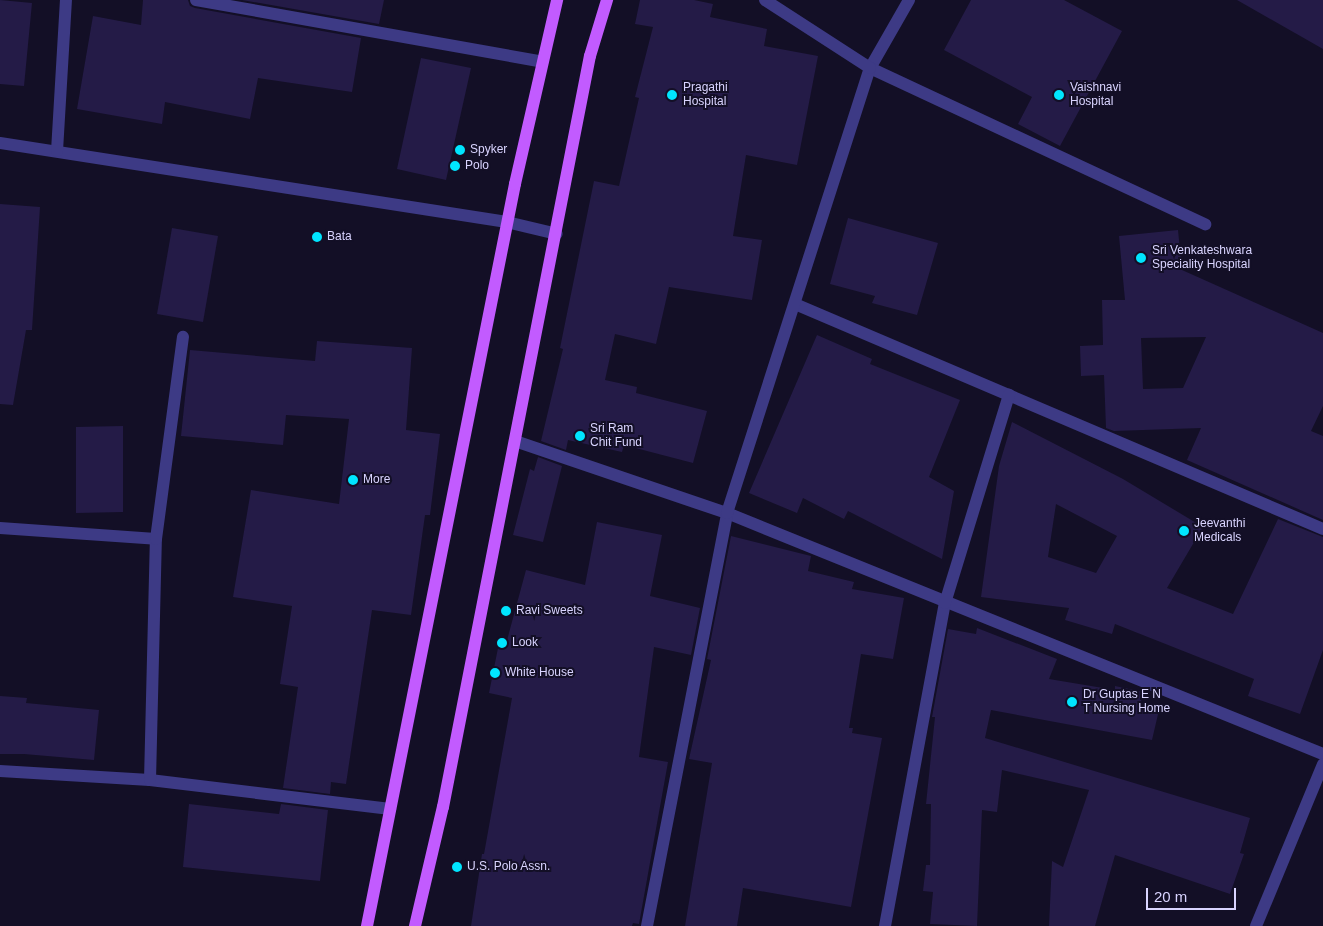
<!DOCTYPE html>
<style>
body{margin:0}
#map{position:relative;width:1323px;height:926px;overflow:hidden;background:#130f26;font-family:Helvetica,sans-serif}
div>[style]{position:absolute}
.building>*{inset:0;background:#241b47}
.minor>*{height:12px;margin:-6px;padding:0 6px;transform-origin:6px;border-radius:6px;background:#3d3a85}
.tertiary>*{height:12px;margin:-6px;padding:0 6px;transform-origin:6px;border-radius:6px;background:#3d3a85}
.primary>*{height:12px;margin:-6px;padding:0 6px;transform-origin:6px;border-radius:6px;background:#c25bff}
.dots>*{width:14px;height:14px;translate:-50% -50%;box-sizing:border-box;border:2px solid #130f26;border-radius:50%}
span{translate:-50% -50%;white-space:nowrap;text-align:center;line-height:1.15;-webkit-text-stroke:4px #130f26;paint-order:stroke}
.poi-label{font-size:12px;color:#d9d4ff}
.left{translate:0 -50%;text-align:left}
.scale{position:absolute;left:1146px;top:888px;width:90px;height:22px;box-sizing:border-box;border:2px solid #d9d4ff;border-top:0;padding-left:6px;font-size:15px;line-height:18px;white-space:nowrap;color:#d9d4ff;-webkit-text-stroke:4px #130f26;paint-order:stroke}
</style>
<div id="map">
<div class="building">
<div style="clip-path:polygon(0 0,32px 3px,24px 86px,0 84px)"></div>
<div style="clip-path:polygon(143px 0,188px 0,190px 6px,195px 8px,361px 38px,352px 92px,258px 78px,250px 119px,165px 102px,162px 124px,77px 109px,93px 16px,141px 25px)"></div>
<div style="clip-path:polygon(242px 0,384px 0,379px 24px)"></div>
<div style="clip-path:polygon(640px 0,694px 0,713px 4px,710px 17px,767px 29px,764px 46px,818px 56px,797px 165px,746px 155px,733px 236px,762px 240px,752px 300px,669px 287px,656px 344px,615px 334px,605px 380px,637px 387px,636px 393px,707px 411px,693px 463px,624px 445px,622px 452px,568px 440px,566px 450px,541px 441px,563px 349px,560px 348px,594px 181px,619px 186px,639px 98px,635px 97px,653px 27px,635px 24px)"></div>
<div style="clip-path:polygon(971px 0,1064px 0,1122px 31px,1060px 146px,1018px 124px,1032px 97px,944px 50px)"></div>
<div style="clip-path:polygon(1237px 0,1323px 0,1323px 49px)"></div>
<div style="clip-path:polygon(421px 58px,471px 68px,446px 180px,397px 169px)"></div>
<div style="clip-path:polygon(0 204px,40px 207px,32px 330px,26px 330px,13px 405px,0 404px)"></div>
<div style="clip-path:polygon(848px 218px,938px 243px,917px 315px,872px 303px,875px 296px,830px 284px)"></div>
<div style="clip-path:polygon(172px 228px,218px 236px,203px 322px,157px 314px)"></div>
<div style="clip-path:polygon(evenodd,1178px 230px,1182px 270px,1323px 333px,1323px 406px,1311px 431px,1323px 436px,1323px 520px,1187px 460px,1201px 428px,1114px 431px,1106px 428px,1104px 375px,1081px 376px,1080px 346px,1103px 345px,1102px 300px,1125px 300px,1119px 236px,1178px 230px,1206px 337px,1183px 388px,1143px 389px,1141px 338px,1206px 337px)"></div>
<div style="clip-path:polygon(817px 335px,872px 359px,870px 364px,960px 400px,929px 477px,954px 491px,942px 559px,848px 511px,844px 519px,803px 498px,797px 513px,749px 493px)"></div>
<div style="clip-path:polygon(317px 341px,412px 348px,406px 430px,440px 434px,430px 515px,425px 515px,411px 615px,372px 610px,346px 784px,331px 782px,330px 794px,283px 788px,298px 687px,280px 684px,292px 606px,233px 597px,251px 490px,339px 504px,349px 419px,286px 415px,283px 445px,181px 436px,190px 350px,315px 361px)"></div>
<div style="clip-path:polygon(evenodd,1012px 422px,1123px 479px,1203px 527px,1167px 588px,1233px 614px,1278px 519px,1323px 537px,1323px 650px,1300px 714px,1248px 696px,1254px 679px,1115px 624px,1112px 634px,1065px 620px,1069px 608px,981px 597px,999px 466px,1012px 422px,1056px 504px,1117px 536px,1096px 573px,1048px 557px,1056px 504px)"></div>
<div style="clip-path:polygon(123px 426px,123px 512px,76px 513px,76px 427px)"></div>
<div style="clip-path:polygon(538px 457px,562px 466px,543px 542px,513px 535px,530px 469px,534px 471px)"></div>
<div style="clip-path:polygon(597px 522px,662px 535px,650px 596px,700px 608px,691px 655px,654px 647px,639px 757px,668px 762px,639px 924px,633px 923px,632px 926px,471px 926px,482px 854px,484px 854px,512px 698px,489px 693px,499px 643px,506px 644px,526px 570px,585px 585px)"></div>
<div style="clip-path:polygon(731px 536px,811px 556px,808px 571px,854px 582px,852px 589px,904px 598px,893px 659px,861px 654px,849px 728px,853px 728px,852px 733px,882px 738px,851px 907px,743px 888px,737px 926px,685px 926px,712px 763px,689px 759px,711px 660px,707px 659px)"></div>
<div style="clip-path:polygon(977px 628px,1057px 659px,1049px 679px,1115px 690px,1115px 686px,1143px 692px,1140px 706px,1159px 710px,1152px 740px,991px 710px,985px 738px,1250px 818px,1240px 853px,1244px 854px,1230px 894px,1115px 855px,1095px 926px,1049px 926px,1052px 861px,1063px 867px,1089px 790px,1002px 770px,997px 812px,982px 810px,977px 926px,930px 924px,933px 892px,923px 891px,926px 865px,930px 865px,931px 804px,926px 804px,935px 717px,932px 717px,948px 629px,976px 634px)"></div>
<div style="clip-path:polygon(0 696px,27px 698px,26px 703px,99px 710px,94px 760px,24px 754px,0 754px)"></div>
<div style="clip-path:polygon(189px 804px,279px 814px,281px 804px,328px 810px,320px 881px,183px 867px)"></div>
</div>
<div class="minor">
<div style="left:196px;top:0;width:352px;rotate:10.1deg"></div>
<div style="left:909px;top:0;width:78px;rotate:119.8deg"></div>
<div style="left:870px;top:68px;width:370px;rotate:25deg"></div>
<div style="left:0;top:143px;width:513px;rotate:8.86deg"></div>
<div style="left:507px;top:222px;width:51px;rotate:13.5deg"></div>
<div style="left:57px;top:151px;width:151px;rotate:-86.6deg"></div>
<div style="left:795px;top:304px;width:574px;rotate:23.08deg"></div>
<div style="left:515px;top:441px;width:224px;rotate:18.8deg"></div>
<div style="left:727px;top:513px;width:643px;rotate:22.02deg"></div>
<div style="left:0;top:528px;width:156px;rotate:4deg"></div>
<div style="left:0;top:771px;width:150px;rotate:3.4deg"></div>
<div style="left:150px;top:780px;width:242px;rotate:6.9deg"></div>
<div style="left:150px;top:780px;width:241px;rotate:-88.6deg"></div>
<div style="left:156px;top:539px;width:204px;rotate:-82.4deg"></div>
<div style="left:647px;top:926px;width:421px;rotate:-79deg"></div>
<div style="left:727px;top:513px;width:467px;rotate:-72.2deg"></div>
<div style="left:870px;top:68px;width:125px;rotate:-147.1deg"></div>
<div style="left:885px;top:926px;width:329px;rotate:-79.5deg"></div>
<div style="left:945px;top:603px;width:218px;rotate:-72.9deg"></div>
</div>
<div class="tertiary">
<div style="left:1256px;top:926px;width:175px;rotate:-67.5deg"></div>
</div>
<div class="primary">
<div style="left:367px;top:926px;width:757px;rotate:-78.72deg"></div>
<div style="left:515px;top:184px;width:189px;rotate:-77.1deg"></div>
<div style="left:415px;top:926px;width:122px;rotate:-76.8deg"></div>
<div style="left:443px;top:807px;width:765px;rotate:-78.93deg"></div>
<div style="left:590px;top:56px;width:59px;rotate:-73.1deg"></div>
</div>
<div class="dots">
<div style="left:672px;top:95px;background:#00e5ff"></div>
<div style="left:1059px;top:95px;background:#00e5ff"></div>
<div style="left:460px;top:150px;background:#00e5ff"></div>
<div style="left:455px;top:166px;background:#00e5ff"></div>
<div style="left:317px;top:237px;background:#00e5ff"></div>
<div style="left:1141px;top:258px;background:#00e5ff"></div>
<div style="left:580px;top:436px;background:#00e5ff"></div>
<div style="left:353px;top:480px;background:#00e5ff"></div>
<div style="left:1184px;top:531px;background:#00e5ff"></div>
<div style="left:506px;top:611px;background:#00e5ff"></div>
<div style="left:502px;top:643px;background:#00e5ff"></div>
<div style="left:495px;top:673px;background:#00e5ff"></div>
<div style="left:1072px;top:702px;background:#00e5ff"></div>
<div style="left:457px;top:867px;background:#00e5ff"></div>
</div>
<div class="poi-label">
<span class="left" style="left:683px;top:95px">Pragathi<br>Hospital</span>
<span class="left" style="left:1070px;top:95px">Vaishnavi<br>Hospital</span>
<span class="left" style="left:470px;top:150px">Spyker</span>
<span class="left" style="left:465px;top:166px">Polo</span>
<span class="left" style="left:327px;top:237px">Bata</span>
<span class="left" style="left:1152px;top:258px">Sri Venkateshwara<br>Speciality Hospital</span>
<span class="left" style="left:590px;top:436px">Sri Ram<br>Chit Fund</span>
<span class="left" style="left:363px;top:480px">More</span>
<span class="left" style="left:1194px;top:531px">Jeevanthi<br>Medicals</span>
<span class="left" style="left:516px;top:611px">Ravi Sweets</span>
<span class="left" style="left:512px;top:643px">Look</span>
<span class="left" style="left:505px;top:673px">White House</span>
<span class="left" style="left:1083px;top:702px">Dr Guptas E N<br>T Nursing Home</span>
<span class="left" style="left:467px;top:867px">U.S. Polo Assn.</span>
</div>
<div class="scale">20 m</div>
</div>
